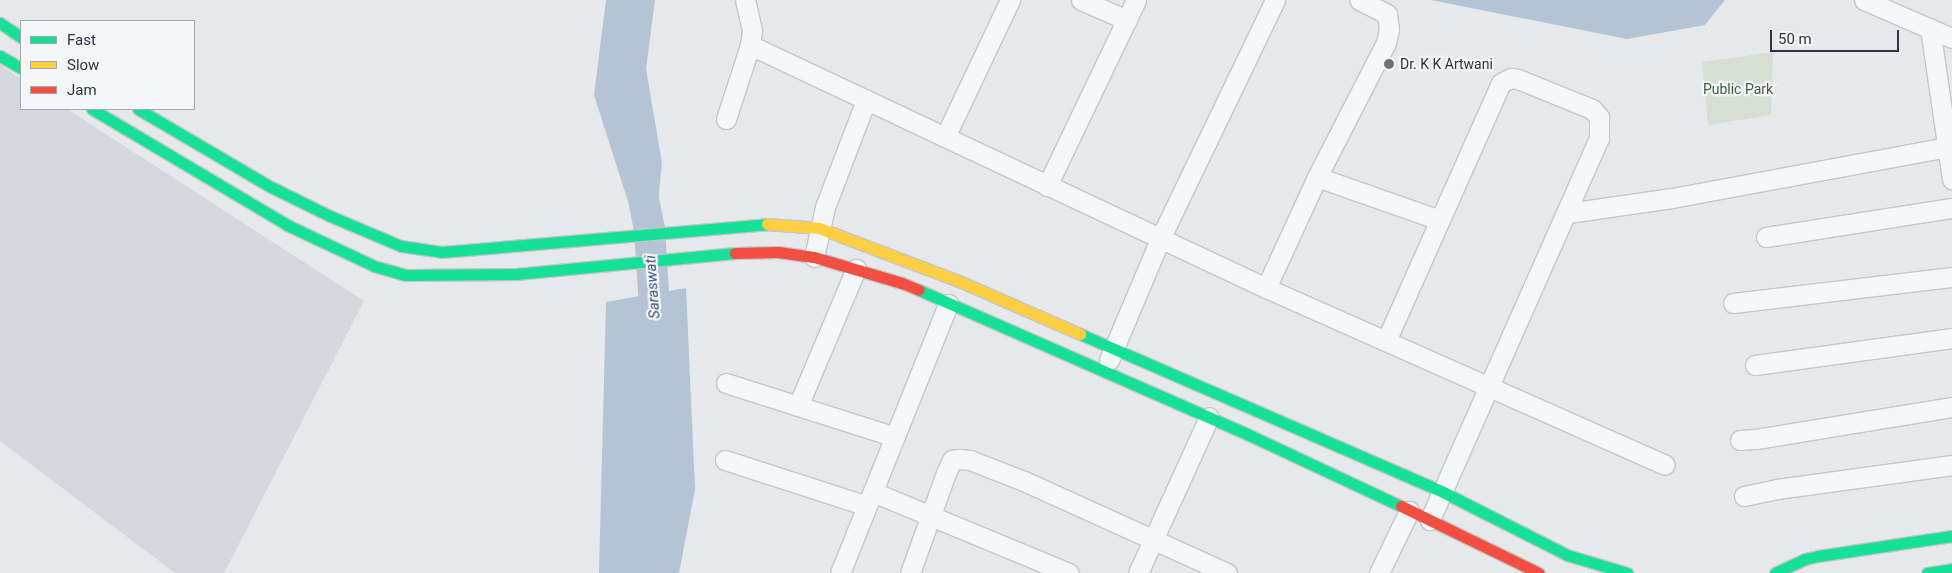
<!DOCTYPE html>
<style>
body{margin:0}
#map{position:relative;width:1952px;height:573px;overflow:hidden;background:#e6e8ea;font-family:Roboto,sans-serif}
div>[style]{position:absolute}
.built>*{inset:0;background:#d4d7dd}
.green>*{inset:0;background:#d6ded6}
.water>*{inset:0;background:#b4c4d5}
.river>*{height:31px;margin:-15.5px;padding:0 15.5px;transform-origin:15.5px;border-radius:15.5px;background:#b4c4d5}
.roads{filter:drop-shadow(1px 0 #c4c6c8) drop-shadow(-1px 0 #c4c6c8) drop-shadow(0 1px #c4c6c8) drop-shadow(0 -1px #c4c6c8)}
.street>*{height:19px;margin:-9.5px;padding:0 9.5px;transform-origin:9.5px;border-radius:9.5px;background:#f5f6f7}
.fast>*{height:11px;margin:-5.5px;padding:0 5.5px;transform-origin:5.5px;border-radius:5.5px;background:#16e098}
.slow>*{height:11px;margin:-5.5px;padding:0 5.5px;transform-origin:5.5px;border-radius:5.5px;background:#ffcf43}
.jam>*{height:11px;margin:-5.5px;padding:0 5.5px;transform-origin:5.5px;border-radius:5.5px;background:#f24e42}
.dots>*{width:14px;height:14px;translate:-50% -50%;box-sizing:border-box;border:2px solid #f4f6f9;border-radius:50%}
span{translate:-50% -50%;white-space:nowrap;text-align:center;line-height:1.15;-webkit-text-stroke:4.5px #f4f6f9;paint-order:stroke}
.poi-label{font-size:14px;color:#2b3445}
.left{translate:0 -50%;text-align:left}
.park-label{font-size:14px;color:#3f6138}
.water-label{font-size:15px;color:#34527a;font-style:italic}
.legend{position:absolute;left:20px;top:20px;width:175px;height:90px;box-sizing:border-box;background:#f4f6f9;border:1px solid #a4a8b1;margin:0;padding:6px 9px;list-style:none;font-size:15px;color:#2b3445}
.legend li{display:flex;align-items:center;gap:10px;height:25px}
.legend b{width:25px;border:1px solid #a4a8b1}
.scale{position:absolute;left:1770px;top:30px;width:129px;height:22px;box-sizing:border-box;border:2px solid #2b3445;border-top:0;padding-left:6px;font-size:15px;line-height:18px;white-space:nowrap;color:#2b3445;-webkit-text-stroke:4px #f4f6f9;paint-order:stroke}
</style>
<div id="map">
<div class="built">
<div style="clip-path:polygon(0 65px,21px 79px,21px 109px,67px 109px,364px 301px,224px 573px,175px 573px,0 441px)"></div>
</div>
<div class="green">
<div style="clip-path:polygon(1773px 52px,1771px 115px,1708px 125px,1702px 62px)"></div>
</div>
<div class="water">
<div style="clip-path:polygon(606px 0,655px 0,646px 69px,662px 163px,657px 214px,632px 214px,594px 95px)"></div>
<div style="clip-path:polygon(1431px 0,1725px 0,1705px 25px,1627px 39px)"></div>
<div style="clip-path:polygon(686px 288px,695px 489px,679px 573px,599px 573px,606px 302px)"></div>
</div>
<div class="river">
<div style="left:638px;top:173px;width:57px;rotate:78.9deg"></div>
<div style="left:649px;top:229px;width:108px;rotate:86.3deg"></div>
</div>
<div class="roads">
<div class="street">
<div style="left:1081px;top:0;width:50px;rotate:23.5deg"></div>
<div style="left:1864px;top:0;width:96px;rotate:23.4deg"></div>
<div style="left:1930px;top:28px;width:153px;rotate:81.7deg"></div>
<div style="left:750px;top:45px;width:570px;rotate:25.22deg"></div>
<div style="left:1266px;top:288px;width:436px;rotate:23.9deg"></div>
<div style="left:726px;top:119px;width:78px;rotate:-72deg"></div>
<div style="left:750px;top:45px;width:15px;rotate:-82deg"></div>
<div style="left:752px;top:30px;width:31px;rotate:-103deg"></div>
<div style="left:945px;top:137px;width:152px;rotate:-64.6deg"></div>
<div style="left:1317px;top:177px;width:130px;rotate:19.3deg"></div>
<div style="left:1047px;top:186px;width:206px;rotate:-64.4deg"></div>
<div style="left:1568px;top:213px;width:105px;rotate:-8.2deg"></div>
<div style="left:1672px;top:198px;width:285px;rotate:-10.5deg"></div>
<div style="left:1766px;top:237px;width:188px;rotate:-8.9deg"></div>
<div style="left:814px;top:257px;width:51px;rotate:-77.6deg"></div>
<div style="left:825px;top:207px;width:115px;rotate:-69deg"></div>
<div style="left:1266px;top:288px;width:122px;rotate:-65.3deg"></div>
<div style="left:1317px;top:177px;width:151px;rotate:-62.8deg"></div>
<div style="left:1386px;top:43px;width:14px;rotate:-78deg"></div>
<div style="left:1389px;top:29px;width:15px;rotate:-98deg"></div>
<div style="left:1387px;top:14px;width:31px;rotate:-153deg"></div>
<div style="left:1733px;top:303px;width:221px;rotate:-6.8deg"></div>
<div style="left:1386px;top:341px;width:282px;rotate:-66deg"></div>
<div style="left:1501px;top:83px;width:11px;rotate:-27deg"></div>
<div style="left:1511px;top:78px;width:7px;rotate:8deg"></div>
<div style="left:1518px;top:79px;width:80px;rotate:22.1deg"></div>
<div style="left:1592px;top:109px;width:11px;rotate:49deg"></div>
<div style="left:1599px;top:117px;width:21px;rotate:90deg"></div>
<div style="left:1599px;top:138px;width:418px;rotate:113.9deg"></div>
<div style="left:1109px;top:360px;width:131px;rotate:-67.1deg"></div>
<div style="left:1160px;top:239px;width:265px;rotate:-64.3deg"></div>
<div style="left:1755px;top:365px;width:199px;rotate:-7.8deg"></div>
<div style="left:726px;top:383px;width:177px;rotate:17.7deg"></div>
<div style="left:798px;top:406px;width:149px;rotate:-67.1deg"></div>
<div style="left:1740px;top:440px;width:16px;rotate:-4deg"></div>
<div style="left:1756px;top:439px;width:199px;rotate:-9.3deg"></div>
<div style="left:725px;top:460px;width:149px;rotate:17.9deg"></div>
<div style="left:873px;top:492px;width:212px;rotate:22.5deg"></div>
<div style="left:1744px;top:496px;width:34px;rotate:-12deg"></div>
<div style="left:1777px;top:489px;width:177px;rotate:-7.8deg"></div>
<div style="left:840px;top:573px;width:290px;rotate:-68.1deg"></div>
<div style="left:910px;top:573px;width:106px;rotate:-70.2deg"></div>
<div style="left:946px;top:473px;width:14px;rotate:-65deg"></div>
<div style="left:952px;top:460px;width:7px;rotate:-8deg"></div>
<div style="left:959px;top:459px;width:11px;rotate:5deg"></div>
<div style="left:970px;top:460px;width:58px;rotate:21.3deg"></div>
<div style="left:1024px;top:481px;width:223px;rotate:24.4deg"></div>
<div style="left:1138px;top:573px;width:171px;rotate:-65.5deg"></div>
<div style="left:1379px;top:573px;width:69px;rotate:-64.2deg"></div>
</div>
<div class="fast">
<div style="left:0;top:23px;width:25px;rotate:34deg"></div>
<div style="left:0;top:56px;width:24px;rotate:30deg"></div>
<div style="left:92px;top:109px;width:227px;rotate:30.7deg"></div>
<div style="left:287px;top:225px;width:96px;rotate:25.2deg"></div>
<div style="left:374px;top:266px;width:33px;rotate:16deg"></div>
<div style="left:406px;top:275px;width:110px;rotate:-0.5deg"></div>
<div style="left:516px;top:274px;width:220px;rotate:-5.5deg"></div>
<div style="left:138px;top:109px;width:154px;rotate:30.4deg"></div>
<div style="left:271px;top:187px;width:66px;rotate:26.2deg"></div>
<div style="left:330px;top:216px;width:77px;rotate:22.9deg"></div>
<div style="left:401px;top:246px;width:41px;rotate:8.3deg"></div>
<div style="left:442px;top:252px;width:326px;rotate:-4.9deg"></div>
<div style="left:919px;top:290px;width:358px;rotate:23.7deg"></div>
<div style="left:1247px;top:434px;width:170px;rotate:25.1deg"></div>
<div style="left:1080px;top:334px;width:396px;rotate:23.5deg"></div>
<div style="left:1443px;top:492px;width:139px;rotate:26.9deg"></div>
<div style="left:1567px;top:555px;width:63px;rotate:16.7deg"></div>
<div style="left:1775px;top:573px;width:33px;rotate:-25deg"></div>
<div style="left:1805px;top:559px;width:13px;rotate:-13deg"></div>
<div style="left:1818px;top:556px;width:135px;rotate:-8.5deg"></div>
<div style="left:1927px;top:573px;width:25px;rotate:-9deg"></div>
</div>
<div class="slow">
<div style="left:767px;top:224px;width:52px;rotate:4.4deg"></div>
<div style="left:819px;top:228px;width:152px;rotate:20.8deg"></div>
<div style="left:961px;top:282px;width:130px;rotate:23.6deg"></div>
</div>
<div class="jam">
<div style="left:735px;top:253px;width:43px;rotate:-1.3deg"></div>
<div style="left:778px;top:252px;width:36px;rotate:8deg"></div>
<div style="left:814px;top:257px;width:92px;rotate:16.5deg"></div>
<div style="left:902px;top:283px;width:18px;rotate:22deg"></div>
<div style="left:1401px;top:506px;width:153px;rotate:25.9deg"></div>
</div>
</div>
<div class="dots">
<div style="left:1389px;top:64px;background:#6c737f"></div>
</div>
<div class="poi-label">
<span class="left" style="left:1400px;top:64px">Dr. K K Artwani</span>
</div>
<div class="park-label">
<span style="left:1738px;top:89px">Public Park</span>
</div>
<div class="water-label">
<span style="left:653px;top:287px;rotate:-94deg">Saraswati</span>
</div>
<ul class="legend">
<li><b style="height:6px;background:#16e098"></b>Fast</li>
<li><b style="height:6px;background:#ffcf43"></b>Slow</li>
<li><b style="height:6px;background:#f24e42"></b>Jam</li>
</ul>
<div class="scale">50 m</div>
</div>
